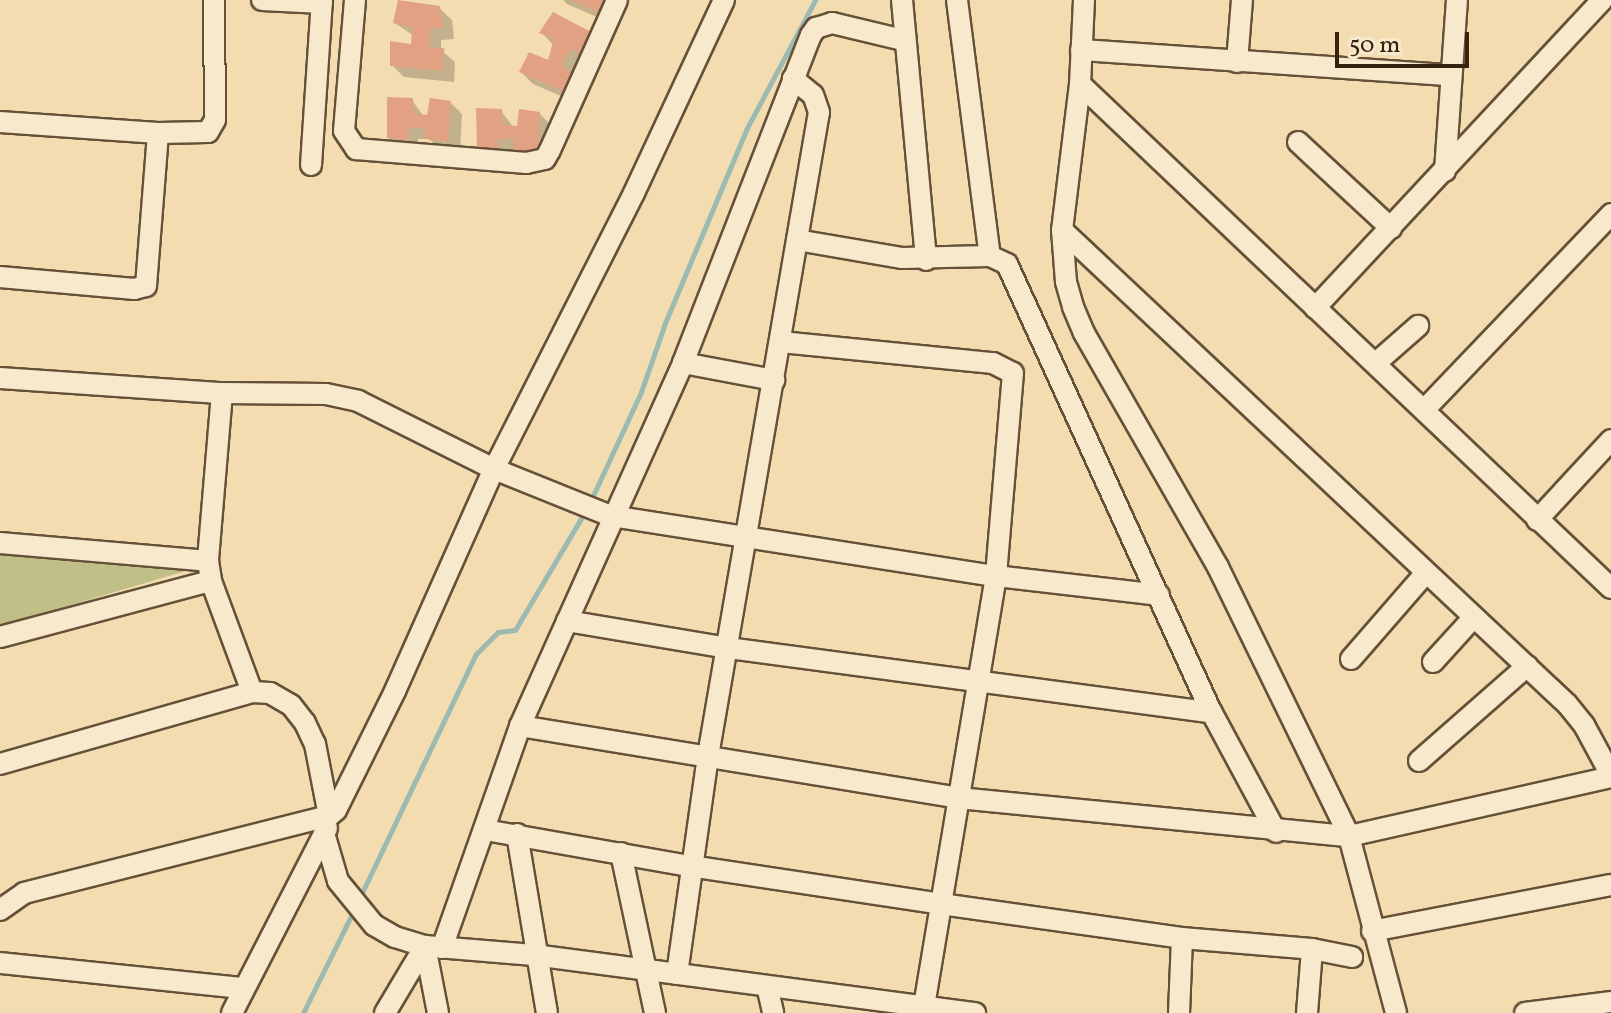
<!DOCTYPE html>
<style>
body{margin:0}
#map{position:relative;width:1611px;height:1013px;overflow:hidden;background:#f4dcb1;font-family:Vollkorn,serif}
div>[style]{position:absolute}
.green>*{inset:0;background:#c0bf88}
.shadow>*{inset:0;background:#0003}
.stream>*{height:5px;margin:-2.5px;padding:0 2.5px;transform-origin:2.5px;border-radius:2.5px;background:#9dbab2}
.building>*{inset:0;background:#e2a183}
.roads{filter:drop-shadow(2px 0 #655138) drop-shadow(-2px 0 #655138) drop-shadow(0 2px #655138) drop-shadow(0 -2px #655138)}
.minor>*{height:20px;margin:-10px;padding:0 10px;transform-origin:10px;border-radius:10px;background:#f8e8cc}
span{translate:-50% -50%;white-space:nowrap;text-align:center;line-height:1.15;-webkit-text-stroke:7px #f8e8cc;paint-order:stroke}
.scale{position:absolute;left:1335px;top:32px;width:134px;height:36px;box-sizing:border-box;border:4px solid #352310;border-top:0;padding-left:10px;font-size:24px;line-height:28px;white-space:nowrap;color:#352310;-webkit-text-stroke:6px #f8e8cc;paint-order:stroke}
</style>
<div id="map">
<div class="green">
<div style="clip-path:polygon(0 550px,199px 567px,0 626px)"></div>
</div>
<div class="shadow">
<div style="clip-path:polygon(563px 0,612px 0,615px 25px,567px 4px)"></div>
<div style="clip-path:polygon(439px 8px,452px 20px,454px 39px,441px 40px,441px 50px,455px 62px,454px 82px,404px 77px,392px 65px,413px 47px,414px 36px,395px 23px)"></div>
<div style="clip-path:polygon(542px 33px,606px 48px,600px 64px,581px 60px,577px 79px,589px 91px,582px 105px,533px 84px,521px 72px,549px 63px,554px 46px)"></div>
<div style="clip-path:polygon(412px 100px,424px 117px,450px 102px,462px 114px,460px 153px,440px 150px,429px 139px,418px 139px,420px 151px,401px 150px,389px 138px)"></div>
<div style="clip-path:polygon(501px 111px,514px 128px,540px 114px,552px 126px,549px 164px,529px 161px,518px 150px,508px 150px,509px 162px,491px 161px)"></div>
</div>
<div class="stream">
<div style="left:590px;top:502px;width:121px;rotate:-65.1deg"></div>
<div style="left:641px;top:392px;width:73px;rotate:-70.8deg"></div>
<div style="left:665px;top:323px;width:212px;rotate:-67.2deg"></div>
<div style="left:747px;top:128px;width:145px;rotate:-62deg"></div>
<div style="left:359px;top:899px;width:272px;rotate:-64.5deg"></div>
<div style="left:476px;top:654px;width:31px;rotate:-45deg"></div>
<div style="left:498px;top:632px;width:17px;rotate:-7deg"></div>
<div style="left:515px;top:630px;width:139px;rotate:-59.4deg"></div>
<div style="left:303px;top:1013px;width:117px;rotate:-63.7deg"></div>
</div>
<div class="building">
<div style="clip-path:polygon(398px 0,440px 6px,443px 28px,430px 29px,430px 48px,444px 48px,443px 71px,390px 66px,390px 41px,411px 44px,412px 28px,393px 23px)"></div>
<div style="clip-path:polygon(570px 0,610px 0,603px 14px)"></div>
<div style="clip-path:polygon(553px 12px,595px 34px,588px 53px,569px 50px,562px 66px,578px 77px,569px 94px,519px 72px,529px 52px,548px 60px,554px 39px,539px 33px)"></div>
<div style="clip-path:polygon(387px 97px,413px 98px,414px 114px,427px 115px,430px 98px,451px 101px,448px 142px,426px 139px,424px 128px,408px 128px,409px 140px,387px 138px)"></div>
<div style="clip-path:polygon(476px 108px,502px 109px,503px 125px,517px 126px,519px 109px,540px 112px,538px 153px,515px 150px,513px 139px,497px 139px,499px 151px,477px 149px)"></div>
</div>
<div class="roads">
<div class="minor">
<div style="left:262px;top:0;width:60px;rotate:2.9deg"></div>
<div style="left:355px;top:0;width:131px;rotate:94.8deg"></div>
<div style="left:344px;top:131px;width:22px;rotate:56deg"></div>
<div style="left:356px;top:149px;width:171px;rotate:4.7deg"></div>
<div style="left:526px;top:163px;width:19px;rotate:-12deg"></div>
<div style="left:545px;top:159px;width:10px;rotate:-61deg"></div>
<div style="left:550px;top:150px;width:164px;rotate:-65.9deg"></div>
<div style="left:902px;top:0;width:261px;rotate:84.7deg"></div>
<div style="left:957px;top:0;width:258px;rotate:82.7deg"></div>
<div style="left:1084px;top:0;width:84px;rotate:92.7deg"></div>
<div style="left:1080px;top:84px;width:147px;rotate:97deg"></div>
<div style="left:1062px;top:230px;width:52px;rotate:85.6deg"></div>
<div style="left:1066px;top:282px;width:26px;rotate:74deg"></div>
<div style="left:1073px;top:307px;width:28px;rotate:67deg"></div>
<div style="left:1084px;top:333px;width:270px;rotate:60.2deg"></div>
<div style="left:1218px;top:567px;width:299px;rotate:64deg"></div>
<div style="left:1349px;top:836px;width:269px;rotate:-12.7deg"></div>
<div style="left:1081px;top:50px;width:371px;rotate:3.9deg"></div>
<div style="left:1237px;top:62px;width:62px;rotate:-85.4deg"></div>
<div style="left:1080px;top:84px;width:732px;rotate:43.51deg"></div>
<div style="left:0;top:122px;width:158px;rotate:4deg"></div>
<div style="left:158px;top:133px;width:50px;rotate:-1.1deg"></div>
<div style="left:208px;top:132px;width:14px;rotate:-60deg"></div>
<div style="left:215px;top:120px;width:120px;rotate:-90.5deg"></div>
<div style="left:1298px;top:142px;width:127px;rotate:42.8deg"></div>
<div style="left:311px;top:165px;width:165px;rotate:-86.2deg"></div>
<div style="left:1445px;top:171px;width:171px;rotate:-86deg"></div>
<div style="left:1062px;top:230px;width:693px;rotate:43.19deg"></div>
<div style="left:1567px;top:704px;width:27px;rotate:51deg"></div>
<div style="left:1584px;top:725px;width:57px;rotate:61.6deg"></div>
<div style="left:797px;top:240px;width:107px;rotate:9.7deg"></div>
<div style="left:902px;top:258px;width:88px;rotate:-1.3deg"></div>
<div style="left:990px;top:256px;width:19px;rotate:25deg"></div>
<div style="left:1007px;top:264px;width:494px;rotate:65.5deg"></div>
<div style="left:1212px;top:713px;width:135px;rotate:61.7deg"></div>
<div style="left:0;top:277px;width:135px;rotate:5.1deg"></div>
<div style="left:134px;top:289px;width:12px;rotate:-14deg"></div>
<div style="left:146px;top:286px;width:153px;rotate:-85.5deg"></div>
<div style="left:1315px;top:308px;width:421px;rotate:-47deg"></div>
<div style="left:781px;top:342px;width:213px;rotate:5.7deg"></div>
<div style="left:993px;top:363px;width:22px;rotate:27deg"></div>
<div style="left:1013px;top:373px;width:204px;rotate:94.8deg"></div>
<div style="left:996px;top:576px;width:436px;rotate:99.5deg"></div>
<div style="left:1377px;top:362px;width:55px;rotate:-41.3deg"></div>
<div style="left:683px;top:363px;width:93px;rotate:10.6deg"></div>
<div style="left:0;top:378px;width:223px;rotate:3.9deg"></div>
<div style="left:222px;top:393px;width:104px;rotate:0.6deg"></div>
<div style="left:326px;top:394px;width:33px;rotate:12deg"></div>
<div style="left:358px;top:401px;width:152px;rotate:26.6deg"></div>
<div style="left:494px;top:469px;width:126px;rotate:21.9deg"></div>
<div style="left:611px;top:516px;width:390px;rotate:8.9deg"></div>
<div style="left:996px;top:576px;width:164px;rotate:6.6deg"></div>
<div style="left:222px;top:393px;width:169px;rotate:94.8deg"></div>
<div style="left:208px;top:561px;width:20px;rotate:81deg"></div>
<div style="left:211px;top:581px;width:118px;rotate:69.7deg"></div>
<div style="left:1424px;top:410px;width:271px;rotate:-46.3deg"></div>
<div style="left:1537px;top:520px;width:109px;rotate:-47.2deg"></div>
<div style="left:0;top:543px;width:209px;rotate:4.9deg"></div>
<div style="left:567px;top:621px;width:163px;rotate:9.5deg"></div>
<div style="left:728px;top:648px;width:488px;rotate:7.6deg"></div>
<div style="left:0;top:637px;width:218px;rotate:-14.9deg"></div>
<div style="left:1351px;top:659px;width:113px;rotate:-49deg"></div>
<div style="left:1433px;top:662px;width:59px;rotate:-47.7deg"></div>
<div style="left:520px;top:726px;width:444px;rotate:9.3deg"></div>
<div style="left:958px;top:798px;width:393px;rotate:5.6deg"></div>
<div style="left:1349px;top:836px;width:183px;rotate:75.1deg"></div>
<div style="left:1419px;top:761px;width:144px;rotate:-41.3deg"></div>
<div style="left:0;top:764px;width:262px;rotate:-15.9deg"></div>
<div style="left:252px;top:692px;width:18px;rotate:3deg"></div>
<div style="left:270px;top:693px;width:24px;rotate:30deg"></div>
<div style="left:291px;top:705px;width:23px;rotate:52deg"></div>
<div style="left:305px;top:723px;width:23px;rotate:65deg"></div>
<div style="left:315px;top:744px;width:73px;rotate:79deg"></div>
<div style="left:485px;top:830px;width:208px;rotate:10deg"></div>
<div style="left:690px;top:866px;width:254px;rotate:8.6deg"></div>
<div style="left:941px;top:904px;width:243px;rotate:8deg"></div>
<div style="left:1182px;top:938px;width:130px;rotate:4.8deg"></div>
<div style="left:1312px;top:949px;width:41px;rotate:11.3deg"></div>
<div style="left:324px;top:833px;width:50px;rotate:73.7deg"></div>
<div style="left:338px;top:881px;width:57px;rotate:50.7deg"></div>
<div style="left:374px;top:925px;width:24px;rotate:30deg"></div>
<div style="left:395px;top:937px;width:31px;rotate:17deg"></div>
<div style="left:425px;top:946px;width:109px;rotate:4.7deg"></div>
<div style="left:534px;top:955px;width:445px;rotate:7.5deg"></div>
<div style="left:517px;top:834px;width:181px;rotate:80.5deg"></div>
<div style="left:621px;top:853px;width:164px;rotate:78deg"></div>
<div style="left:0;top:910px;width:29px;rotate:-35deg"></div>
<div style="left:24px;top:893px;width:315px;rotate:-14.2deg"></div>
<div style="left:329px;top:816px;width:9px;rotate:-41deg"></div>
<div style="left:336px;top:810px;width:133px;rotate:-63.6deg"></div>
<div style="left:395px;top:691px;width:243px;rotate:-66deg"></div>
<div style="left:494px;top:469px;width:309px;rotate:-63.1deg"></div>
<div style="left:634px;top:193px;width:213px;rotate:-65deg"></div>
<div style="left:1372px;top:931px;width:243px;rotate:-10.9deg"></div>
<div style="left:425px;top:946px;width:68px;rotate:79deg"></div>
<div style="left:442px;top:948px;width:235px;rotate:-70.6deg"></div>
<div style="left:520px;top:726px;width:398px;rotate:-65.8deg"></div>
<div style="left:683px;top:363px;width:352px;rotate:-68.7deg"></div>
<div style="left:811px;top:35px;width:9px;rotate:-54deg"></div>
<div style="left:816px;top:28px;width:17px;rotate:-17deg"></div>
<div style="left:832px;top:23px;width:73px;rotate:13.5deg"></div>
<div style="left:0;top:963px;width:245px;rotate:5.9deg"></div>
<div style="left:677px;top:974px;width:220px;rotate:-81.9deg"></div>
<div style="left:708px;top:756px;width:653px;rotate:-80.22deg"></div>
<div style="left:819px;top:112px;width:18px;rotate:-109deg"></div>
<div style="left:813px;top:95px;width:26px;rotate:-141deg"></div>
<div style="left:767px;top:986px;width:28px;rotate:77deg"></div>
<div style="left:232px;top:1013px;width:208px;rotate:-62.8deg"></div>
<div style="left:385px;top:1013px;width:78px;rotate:-59.2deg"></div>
<div style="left:1179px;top:1013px;width:75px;rotate:-87.7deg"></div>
<div style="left:1307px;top:1013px;width:64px;rotate:-85.5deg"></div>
<div style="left:1525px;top:1013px;width:87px;rotate:-7.3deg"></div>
</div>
</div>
<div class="scale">50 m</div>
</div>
